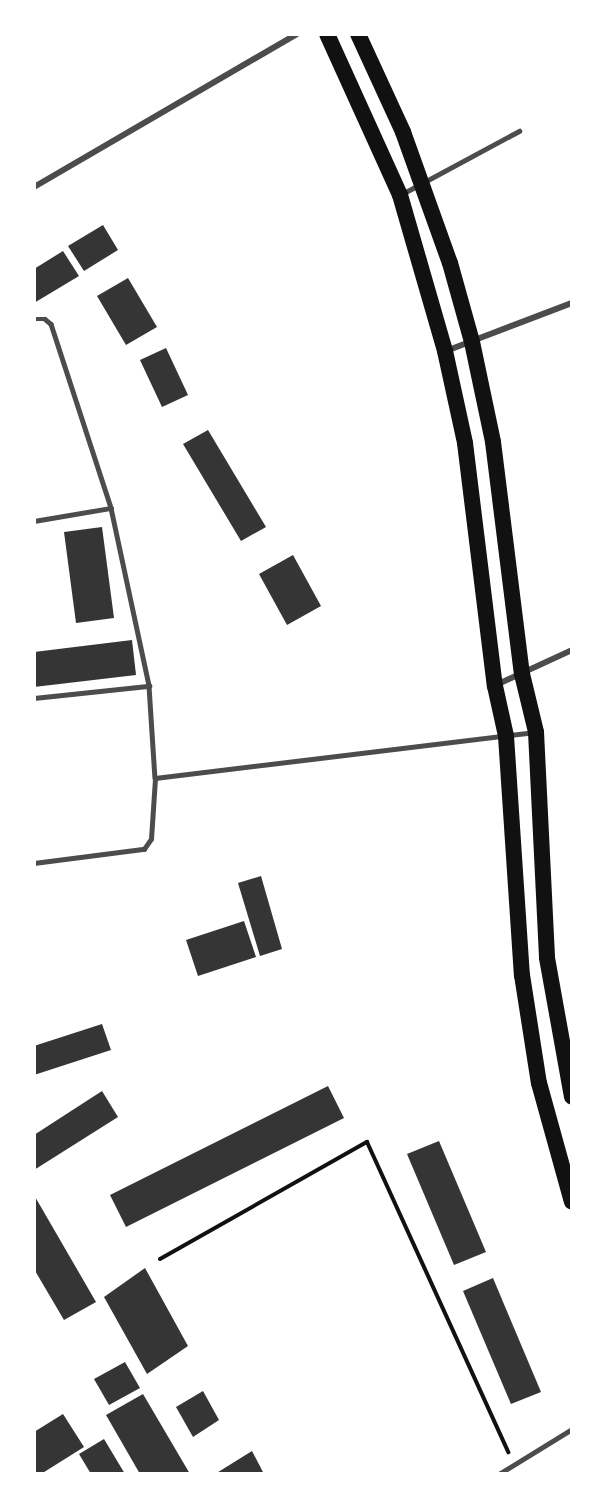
<!DOCTYPE html>
<style>
body{margin:0}
#map{position:relative;width:606px;height:1508px;overflow:hidden;background:#fff;font-family:"Varela Round",sans-serif}
div>[style]{position:absolute}
.building>*{inset:0;background:#353535}
.path>*{height:4px;margin:-2px;padding:0 2px;transform-origin:2px;border-radius:2px;background:#111}
.service>*{height:4.5px;margin:-2.25px;padding:0 2.25px;transform-origin:2.25px;border-radius:2.25px;background:#4c4c4c}
.minor>*{height:6px;margin:-3px;padding:0 3px;transform-origin:3px;border-radius:3px;background:#4c4c4c}
.trunk>*{height:16px;margin:-8px;padding:0 8px;transform-origin:8px;border-radius:8px;background:#111}
span{translate:-50% -50%;white-space:nowrap;text-align:center;line-height:1.15;-webkit-text-stroke:4.5px #fff;paint-order:stroke}
.frame{position:absolute;inset:0;border:36px solid #fff;pointer-events:none}
</style>
<div id="map">
<div class="building">
<div style="clip-path:polygon(103px 225px,118px 250px,84px 271px,68px 246px)"></div>
<div style="clip-path:polygon(63px 251px,79px 276px,34px 303px,34px 269px)"></div>
<div style="clip-path:polygon(128px 278px,157px 327px,126px 345px,97px 296px)"></div>
<div style="clip-path:polygon(166px 348px,188px 395px,162px 407px,140px 360px)"></div>
<div style="clip-path:polygon(208px 430px,266px 527px,241px 541px,183px 444px)"></div>
<div style="clip-path:polygon(102px 527px,114px 618px,76px 623px,64px 532px)"></div>
<div style="clip-path:polygon(293px 555px,321px 606px,287px 625px,259px 574px)"></div>
<div style="clip-path:polygon(132px 640px,136px 675px,34px 687px,34px 652px)"></div>
<div style="clip-path:polygon(261px 876px,282px 949px,260px 956px,238px 883px)"></div>
<div style="clip-path:polygon(244px 921px,256px 957px,198px 976px,186px 940px)"></div>
<div style="clip-path:polygon(102px 1024px,111px 1050px,34px 1075px,34px 1046px)"></div>
<div style="clip-path:polygon(328px 1086px,344px 1118px,126px 1227px,110px 1195px)"></div>
<div style="clip-path:polygon(102px 1091px,118px 1117px,34px 1170px,34px 1135px)"></div>
<div style="clip-path:polygon(439px 1141px,486px 1252px,454px 1265px,407px 1154px)"></div>
<div style="clip-path:polygon(34px 1195px,96px 1302px,64px 1320px,34px 1269px)"></div>
<div style="clip-path:polygon(145px 1268px,188px 1346px,147px 1374px,104px 1297px)"></div>
<div style="clip-path:polygon(493px 1278px,541px 1392px,511px 1404px,463px 1291px)"></div>
<div style="clip-path:polygon(125px 1362px,140px 1388px,109px 1405px,94px 1379px)"></div>
<div style="clip-path:polygon(203px 1391px,219px 1420px,193px 1437px,176px 1407px)"></div>
<div style="clip-path:polygon(143px 1394px,190px 1474px,140px 1474px,106px 1415px)"></div>
<div style="clip-path:polygon(63px 1414px,84px 1447px,41px 1474px,34px 1474px,34px 1432px)"></div>
<div style="clip-path:polygon(104px 1439px,125px 1474px,91px 1474px,79px 1454px)"></div>
<div style="clip-path:polygon(252px 1451px,264px 1474px,215px 1474px)"></div>
</div>
<div class="path">
<div style="left:160px;top:1259px;width:238px;rotate:-29.5deg"></div>
<div style="left:367px;top:1142px;width:341px;rotate:65.5deg"></div>
</div>
<div class="service">
<div style="left:402px;top:194px;width:133px;rotate:-28.3deg"></div>
<div style="left:34px;top:319px;width:11px"></div>
<div style="left:45px;top:319px;width:8px;rotate:40deg"></div>
<div style="left:51px;top:324px;width:194px;rotate:71.9deg"></div>
<div style="left:111px;top:508px;width:182px;rotate:77.9deg"></div>
<div style="left:34px;top:521px;width:78px;rotate:-9.6deg"></div>
<div style="left:34px;top:698px;width:116px;rotate:-6deg"></div>
<div style="left:149px;top:686px;width:92px;rotate:86.3deg"></div>
<div style="left:155px;top:778px;width:381px;rotate:-6.9deg"></div>
<div style="left:34px;top:863px;width:111px;rotate:-7.3deg"></div>
<div style="left:144px;top:849px;width:12px;rotate:-55deg"></div>
<div style="left:151px;top:839px;width:61px;rotate:-86.2deg"></div>
<div style="left:499px;top:1474px;width:86px;rotate:-31.7deg"></div>
</div>
<div class="minor">
<div style="left:34px;top:187px;width:304px;rotate:-30.2deg"></div>
<div style="left:446px;top:351px;width:135px;rotate:-20.9deg"></div>
<div style="left:496px;top:685px;width:84px;rotate:-24.7deg"></div>
</div>
<div class="trunk">
<div style="left:327px;top:34px;width:177px;rotate:65.6deg"></div>
<div style="left:400px;top:195px;width:162px;rotate:73.9deg"></div>
<div style="left:445px;top:351px;width:94px;rotate:77.7deg"></div>
<div style="left:465px;top:443px;width:245px;rotate:83deg"></div>
<div style="left:495px;top:686px;width:51px;rotate:77.6deg"></div>
<div style="left:506px;top:736px;width:240px;rotate:86.2deg"></div>
<div style="left:522px;top:975px;width:109px;rotate:81.1deg"></div>
<div style="left:539px;top:1083px;width:123px;rotate:74.5deg"></div>
<div style="left:358px;top:34px;width:108px;rotate:65.3deg"></div>
<div style="left:403px;top:132px;width:139px;rotate:70.3deg"></div>
<div style="left:450px;top:263px;width:82px;rotate:74.4deg"></div>
<div style="left:472px;top:342px;width:102px;rotate:78.1deg"></div>
<div style="left:493px;top:442px;width:234px;rotate:82.9deg"></div>
<div style="left:522px;top:674px;width:60px;rotate:76.4deg"></div>
<div style="left:536px;top:732px;width:226px;rotate:87.2deg"></div>
<div style="left:547px;top:958px;width:141px;rotate:79.8deg"></div>
</div>
<div class="frame"></div>
</div>
